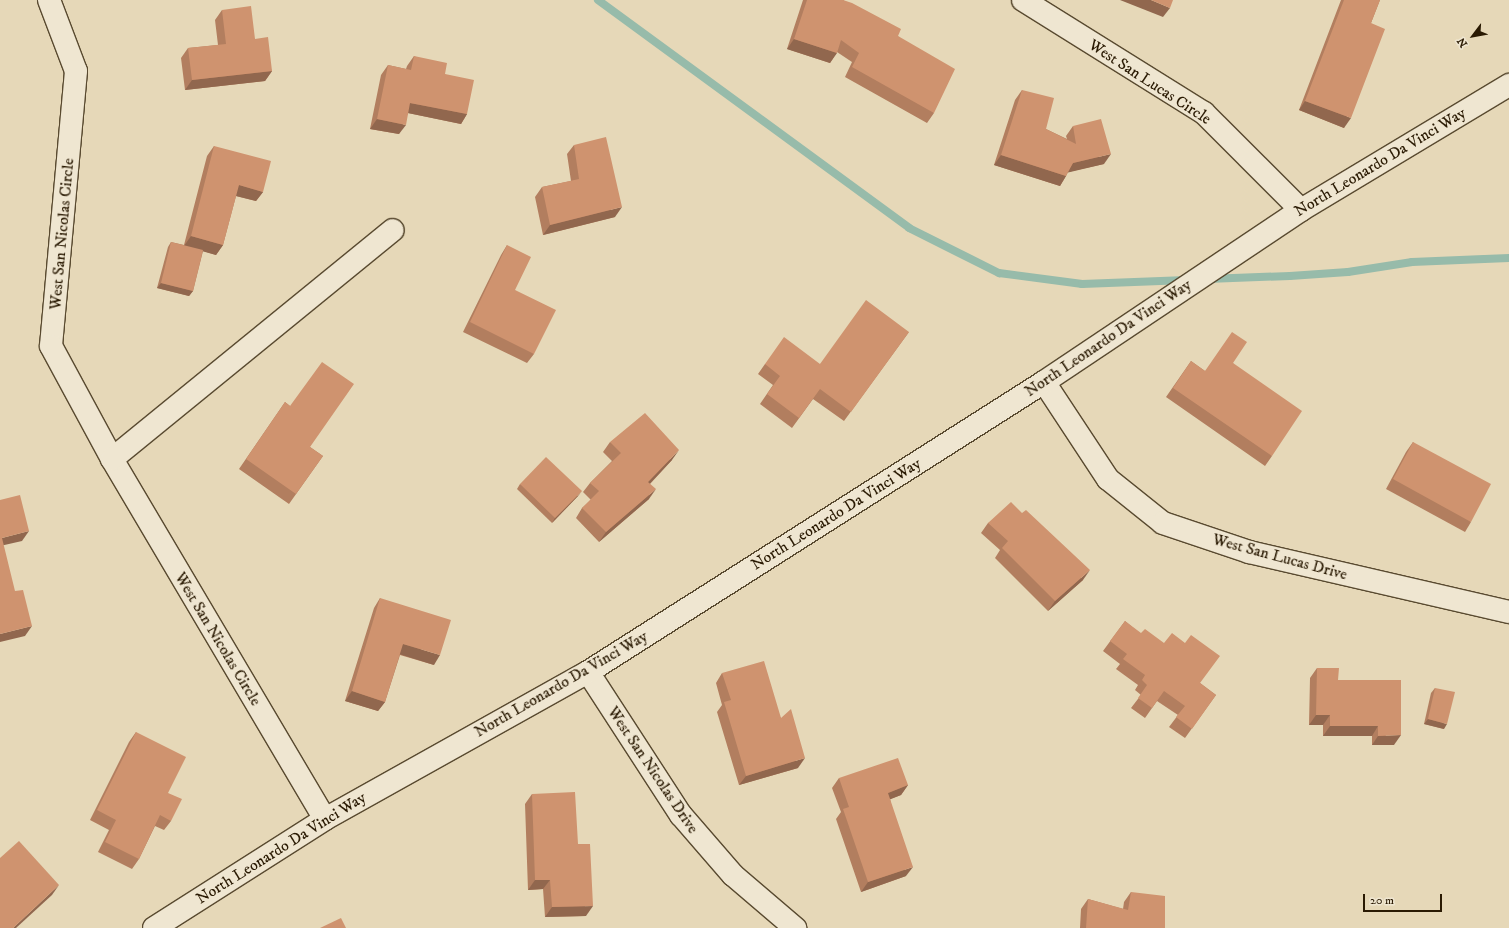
<!DOCTYPE html>
<style>
body{margin:0}
#map{position:relative;width:1509px;height:928px;overflow:hidden;background:#e6d8b8;font-family:"IM FELL DW Pica",serif}
div>[style]{position:absolute}
.stream>*{height:8px;margin:-4px;padding:0 4px;transform-origin:4px;border-radius:4px;background:#97bbaa}
.roads{filter:drop-shadow(1px 0 #594a30) drop-shadow(-1px 0 #594a30) drop-shadow(0 1px #594a30) drop-shadow(0 -1px #594a30)}
.minor>*{height:22px;margin:-11px;padding:0 11px;transform-origin:11px;border-radius:11px;background:#efe6d1}
.wall>*{inset:0;background:#b27e5f}
.shaded-wall>*{inset:0;background:#91674e}
.building>*{inset:0;background:#cf936f}
span{translate:-50% -50%;white-space:nowrap;text-align:center;line-height:1.15;-webkit-text-stroke:3px #efe6d1;paint-order:stroke}
.street-label{font-size:16px;color:#2a1a03}
.north{position:absolute;left:1453px;top:16px;width:40px;height:40px;-webkit-text-stroke:3px #efe6d1;paint-order:stroke;rotate:238deg;font-size:11px;font-weight:700;line-height:16px;text-align:center;color:#2a1a03}
.north::after{content:'';display:block;margin:auto;width:14px;height:18px;background:#2a1a03;clip-path:polygon(50% 0,100% 100%,50% 72%,0 100%)}
.scale{position:absolute;left:1363px;top:894px;width:79px;height:18px;box-sizing:border-box;border:2px solid #2a1a03;border-top:0;padding-left:5px;font-size:12px;line-height:14px;white-space:nowrap;color:#2a1a03;-webkit-text-stroke:3px #efe6d1;paint-order:stroke}
</style>
<div id="map">
<div class="stream">
<div style="left:598px;top:0;width:386px;rotate:36.2deg"></div>
<div style="left:909px;top:228px;width:101px;rotate:26.6deg"></div>
<div style="left:999px;top:273px;width:84px;rotate:7.5deg"></div>
<div style="left:1082px;top:284px;width:105px;rotate:-2.2deg"></div>
<div style="left:1207px;top:279px;width:83px;rotate:-2.1deg"></div>
<div style="left:1290px;top:276px;width:58px;rotate:-3.9deg"></div>
<div style="left:1348px;top:272px;width:65px;rotate:-8.9deg"></div>
<div style="left:1412px;top:262px;width:97px;rotate:-2.4deg"></div>
</div>
<div class="roads">
<div class="minor">
<div style="left:49px;top:0;width:76px;rotate:69.2deg"></div>
<div style="left:76px;top:71px;width:276px;rotate:95.2deg"></div>
<div style="left:51px;top:346px;width:128px;rotate:61.6deg"></div>
<div style="left:112px;top:459px;width:418px;rotate:59.4deg"></div>
<div style="left:1023px;top:0;width:213px;rotate:32deg"></div>
<div style="left:1204px;top:113px;width:137px;rotate:45deg"></div>
<div style="left:1044px;top:382px;width:116px;rotate:56.6deg"></div>
<div style="left:1108px;top:479px;width:70px;rotate:38.7deg"></div>
<div style="left:1163px;top:523px;width:91px;rotate:18.6deg"></div>
<div style="left:1249px;top:552px;width:267px;rotate:13deg"></div>
<div style="left:112px;top:459px;width:362px;rotate:-39.2deg"></div>
<div style="left:588px;top:672px;width:171px;rotate:57deg"></div>
<div style="left:681px;top:815px;width:79px;rotate:49.1deg"></div>
<div style="left:733px;top:875px;width:82px;rotate:40.5deg"></div>
<div style="left:154px;top:928px;width:203px;rotate:-32.5deg"></div>
<div style="left:325px;top:819px;width:301px;rotate:-29.2deg"></div>
<div style="left:588px;top:672px;width:540px;rotate:-32.45deg"></div>
<div style="left:1044px;top:382px;width:309px;rotate:-33.8deg"></div>
<div style="left:1301px;top:210px;width:243px;rotate:-31deg"></div>
</div>
</div>
<div class="wall">
<div style="clip-path:polygon(803px 0,843px 0,898px 36px,934px 113px,927px 123px,845px 77px,852px 62px,837px 52px,830px 63px,787px 49px)"></div>
<div style="clip-path:polygon(1341px 0,1380px 0,1371px 23px,1344px 128px,1299px 110px)"></div>
<div style="clip-path:polygon(222px 10px,255px 39px,272px 71px,265px 81px,185px 90px,181px 58px,188px 48px,218px 45px,215px 20px)"></div>
<div style="clip-path:polygon(414px 56px,445px 74px,467px 114px,461px 124px,408px 113px,399px 134px,370px 129px,381px 75px,388px 65px,406px 69px,407px 66px)"></div>
<div style="clip-path:polygon(1022px 90px,1046px 129px,1067px 139px,1066px 136px,1073px 126px,1104px 164px,1068px 172px,1066px 176px,1060px 186px,994px 165px,1015px 100px)"></div>
<div style="clip-path:polygon(574px 145px,615px 217px,543px 235px,535px 197px,542px 187px,571px 181px,567px 154px)"></div>
<div style="clip-path:polygon(214px 146px,263px 192px,256px 201px,236px 196px,223px 245px,216px 255px,203px 251px,193px 291px,189px 296px,157px 288px,168px 247px,171px 242px,184px 245px,207px 156px)"></div>
<div style="clip-path:polygon(507px 245px,515px 290px,534px 354px,527px 363px,463px 332px,501px 255px)"></div>
<div style="clip-path:polygon(909px 332px,844px 421px,813px 399px,792px 428px,760px 404px,773px 385px,758px 374px,765px 364px,820px 364px)"></div>
<div style="clip-path:polygon(1191px 361px,1205px 371px,1233px 363px,1272px 456px,1265px 466px,1166px 397px)"></div>
<div style="clip-path:polygon(285px 402px,290px 406px,310px 447px,323px 456px,289px 504px,239px 469px)"></div>
<div style="clip-path:polygon(610px 442px,672px 460px,650px 484px,649px 499px,599px 542px,576px 518px,582px 508px,591px 500px,583px 492px,590px 483px,612px 461px,603px 452px)"></div>
<div style="clip-path:polygon(1413px 442px,1471px 522px,1465px 532px,1386px 489px,1406px 452px)"></div>
<div style="clip-path:polygon(520px 484px,578px 496px,552px 523px,517px 489px)"></div>
<div style="clip-path:polygon(1022px 513px,1083px 580px,1048px 611px,995px 558px,1000px 550px,981px 533px,988px 523px)"></div>
<div style="clip-path:polygon(380px 598px,434px 665px,400px 655px,385px 702px,378px 711px,345px 701px,374px 608px)"></div>
<div style="clip-path:polygon(1125px 621px,1200px 683px,1216px 695px,1185px 738px,1169px 727px,1178px 715px,1157px 701px,1145px 718px,1131px 708px,1141px 695px,1135px 690px,1138px 685px,1116px 669px,1120px 664px,1103px 651px)"></div>
<div style="clip-path:polygon(1317px 668px,1338px 680px,1394px 745px,1372px 745px,1372px 736px,1323px 736px,1323px 725px,1309px 725px,1310px 678px)"></div>
<div style="clip-path:polygon(722px 673px,781px 718px,798px 768px,739px 785px,717px 712px,722px 705px,716px 683px)"></div>
<div style="clip-path:polygon(1435px 688px,1444px 729px,1424px 724px,1431px 693px)"></div>
<div style="clip-path:polygon(136px 732px,168px 793px,171px 821px,164px 830px,155px 826px,139px 859px,132px 869px,98px 852px,109px 830px,90px 820px,129px 742px)"></div>
<div style="clip-path:polygon(839px 778px,908px 785px,901px 795px,890px 799px,906px 876px,861px 892px,836px 819px,841px 812px,832px 788px)"></div>
<div style="clip-path:polygon(532px 794px,578px 844px,586px 916px,545px 917px,543px 889px,528px 890px,525px 804px)"></div>
<div style="clip-path:polygon(1131px 892px,1165px 928px,1080px 928px,1081px 909px,1088px 899px,1123px 909px,1124px 902px)"></div>
</div>
<div class="shaded-wall">
<div style="clip-path:polygon(1120px 0,1151px 0,1170px 8px,1163px 17px)"></div>
<div style="clip-path:polygon(794px 39px,837px 53px,830px 63px,787px 49px)"></div>
<div style="clip-path:polygon(272px 71px,265px 81px,185px 90px,192px 80px)"></div>
<div style="clip-path:polygon(1305px 101px,1351px 118px,1344px 128px,1299px 110px)"></div>
<div style="clip-path:polygon(410px 103px,467px 114px,461px 124px,403px 112px)"></div>
<div style="clip-path:polygon(377px 119px,406px 125px,399px 134px,370px 129px)"></div>
<div style="clip-path:polygon(1111px 154px,1104px 164px,1066px 173px,1073px 163px)"></div>
<div style="clip-path:polygon(1001px 155px,1066px 176px,1060px 186px,994px 165px)"></div>
<div style="clip-path:polygon(239px 185px,263px 192px,256px 201px,232px 195px)"></div>
<div style="clip-path:polygon(622px 207px,615px 217px,543px 235px,550px 225px)"></div>
<div style="clip-path:polygon(191px 236px,223px 245px,216px 255px,184px 246px)"></div>
<div style="clip-path:polygon(161px 283px,193px 291px,189px 296px,157px 288px)"></div>
<div style="clip-path:polygon(679px 450px,672px 460px,642px 492px,648px 482px)"></div>
<div style="clip-path:polygon(656px 489px,649px 499px,599px 542px,606px 532px)"></div>
<div style="clip-path:polygon(582px 491px,578px 496px,552px 523px,555px 518px)"></div>
<div style="clip-path:polygon(29px 531px,22px 541px,0 546px,2px 538px)"></div>
<div style="clip-path:polygon(1090px 570px,1083px 580px,1048px 611px,1055px 601px)"></div>
<div style="clip-path:polygon(32px 626px,25px 636px,0 642px,0 634px)"></div>
<div style="clip-path:polygon(403px 644px,440px 655px,434px 665px,396px 653px)"></div>
<div style="clip-path:polygon(352px 691px,385px 702px,378px 711px,345px 701px)"></div>
<div style="clip-path:polygon(1316px 715px,1330px 715px,1323px 725px,1309px 725px)"></div>
<div style="clip-path:polygon(1428px 719px,1447px 724px,1444px 729px,1424px 724px)"></div>
<div style="clip-path:polygon(1330px 726px,1378px 726px,1372px 736px,1323px 736px)"></div>
<div style="clip-path:polygon(1401px 735px,1394px 745px,1372px 745px,1378px 736px)"></div>
<div style="clip-path:polygon(805px 758px,798px 768px,739px 785px,746px 776px)"></div>
<div style="clip-path:polygon(908px 785px,901px 795px,881px 803px,888px 793px)"></div>
<div style="clip-path:polygon(913px 867px,906px 876px,861px 892px,868px 882px)"></div>
<div style="clip-path:polygon(535px 880px,550px 880px,543px 889px,528px 890px)"></div>
<div style="clip-path:polygon(59px 885px,52px 895px,16px 928px,13px 928px)"></div>
<div style="clip-path:polygon(593px 906px,586px 916px,545px 917px,552px 907px)"></div>
</div>
<div class="building">
<div style="clip-path:polygon(807px 0,843px 0,852px 3px,901px 29px,898px 36px,955px 69px,934px 113px,852px 67px,859px 53px,841px 40px,837px 53px,794px 39px)"></div>
<div style="clip-path:polygon(1151px 0,1173px 0,1170px 8px)"></div>
<div style="clip-path:polygon(1344px 0,1380px 0,1371px 23px,1385px 29px,1351px 118px,1305px 101px)"></div>
<div style="clip-path:polygon(251px 6px,255px 39px,268px 37px,272px 71px,192px 80px,188px 48px,226px 44px,222px 10px)"></div>
<div style="clip-path:polygon(414px 56px,447px 63px,445px 74px,474px 80px,467px 114px,410px 103px,406px 125px,377px 119px,388px 65px,411px 70px)"></div>
<div style="clip-path:polygon(1022px 90px,1054px 98px,1046px 129px,1076px 144px,1073px 126px,1101px 119px,1111px 154px,1073px 163px,1066px 176px,1001px 155px)"></div>
<div style="clip-path:polygon(606px 137px,622px 207px,550px 225px,542px 187px,579px 179px,574px 145px)"></div>
<div style="clip-path:polygon(214px 146px,271px 161px,263px 192px,239px 185px,223px 245px,191px 236px)"></div>
<div style="clip-path:polygon(171px 242px,203px 250px,193px 291px,161px 283px)"></div>
<div style="clip-path:polygon(507px 245px,531px 257px,515px 290px,556px 310px,534px 354px,470px 322px)"></div>
<div style="clip-path:polygon(866px 300px,909px 332px,851px 412px,820px 389px,799px 418px,767px 394px,780px 376px,765px 364px,784px 337px,820px 364px)"></div>
<div style="clip-path:polygon(1232px 332px,1247px 342px,1233px 363px,1302px 411px,1272px 456px,1173px 388px,1191px 361px,1205px 371px)"></div>
<div style="clip-path:polygon(322px 362px,354px 384px,310px 447px,323px 456px,296px 494px,246px 459px,285px 402px,290px 406px)"></div>
<div style="clip-path:polygon(645px 413px,679px 450px,648px 482px,656px 489px,606px 532px,582px 508px,599px 491px,590px 483px,621px 453px,610px 442px)"></div>
<div style="clip-path:polygon(1413px 442px,1491px 484px,1471px 522px,1393px 479px)"></div>
<div style="clip-path:polygon(546px 457px,582px 491px,555px 518px,520px 484px)"></div>
<div style="clip-path:polygon(20px 495px,29px 531px,2px 538px,15px 591px,23px 590px,32px 626px,0 634px,0 500px)"></div>
<div style="clip-path:polygon(1011px 502px,1022px 513px,1026px 510px,1090px 570px,1055px 601px,1002px 548px,1008px 541px,988px 523px)"></div>
<div style="clip-path:polygon(380px 598px,451px 620px,440px 655px,403px 644px,385px 702px,352px 691px)"></div>
<div style="clip-path:polygon(1125px 621px,1141px 633px,1145px 629px,1164px 643px,1172px 633px,1185px 643px,1191px 635px,1220px 656px,1200px 683px,1216px 695px,1192px 729px,1176px 717px,1185px 706px,1164px 691px,1152px 708px,1138px 698px,1147px 685px,1142px 680px,1145px 675px,1123px 659px,1127px 654px,1110px 641px)"></div>
<div style="clip-path:polygon(764px 661px,781px 718px,791px 709px,805px 758px,746px 776px,724px 702px,731px 700px,722px 673px)"></div>
<div style="clip-path:polygon(1317px 668px,1339px 668px,1338px 680px,1401px 680px,1401px 735px,1378px 736px,1378px 726px,1330px 726px,1330px 715px,1316px 715px)"></div>
<div style="clip-path:polygon(1435px 688px,1455px 692px,1447px 724px,1428px 719px)"></div>
<div style="clip-path:polygon(136px 732px,186px 757px,168px 793px,182px 799px,171px 821px,160px 815px,139px 859px,105px 842px,116px 820px,97px 810px)"></div>
<div style="clip-path:polygon(898px 758px,908px 785px,888px 793px,913px 867px,868px 882px,843px 809px,849px 807px,839px 778px)"></div>
<div style="clip-path:polygon(575px 792px,578px 844px,590px 844px,593px 906px,552px 907px,550px 880px,535px 880px,532px 794px)"></div>
<div style="clip-path:polygon(19px 841px,59px 885px,13px 928px,0 928px,0 858px)"></div>
<div style="clip-path:polygon(1131px 892px,1165px 896px,1165px 928px,1086px 928px,1088px 899px,1128px 910px)"></div>
<div style="clip-path:polygon(341px 918px,346px 928px,320px 928px)"></div>
</div>
<div class="street-label">
<span style="left:1150px;top:82px;rotate:33deg">West San Lucas Circle</span>
<span style="left:1380px;top:162px;rotate:-31deg">North Leonardo Da Vinci Way</span>
<span style="left:62px;top:234px;rotate:-85deg">West San Nicolas Circle</span>
<span style="left:1108px;top:338px;rotate:-34deg">North Leonardo Da Vinci Way</span>
<span style="left:836px;top:514px;rotate:-32deg">North Leonardo Da Vinci Way</span>
<span style="left:1280px;top:557px;rotate:15deg">West San Lucas Drive</span>
<span style="left:218px;top:639px;rotate:59deg">West San Nicolas Circle</span>
<span style="left:561px;top:684px;rotate:-30deg">North Leonardo Da Vinci Way</span>
<span style="left:653px;top:770px;rotate:56deg">West San Nicolas Drive</span>
<span style="left:281px;top:848px;rotate:-32deg">North Leonardo Da Vinci Way</span>
</div>
<div class="north">N</div>
<div class="scale">20 m</div>
</div>
